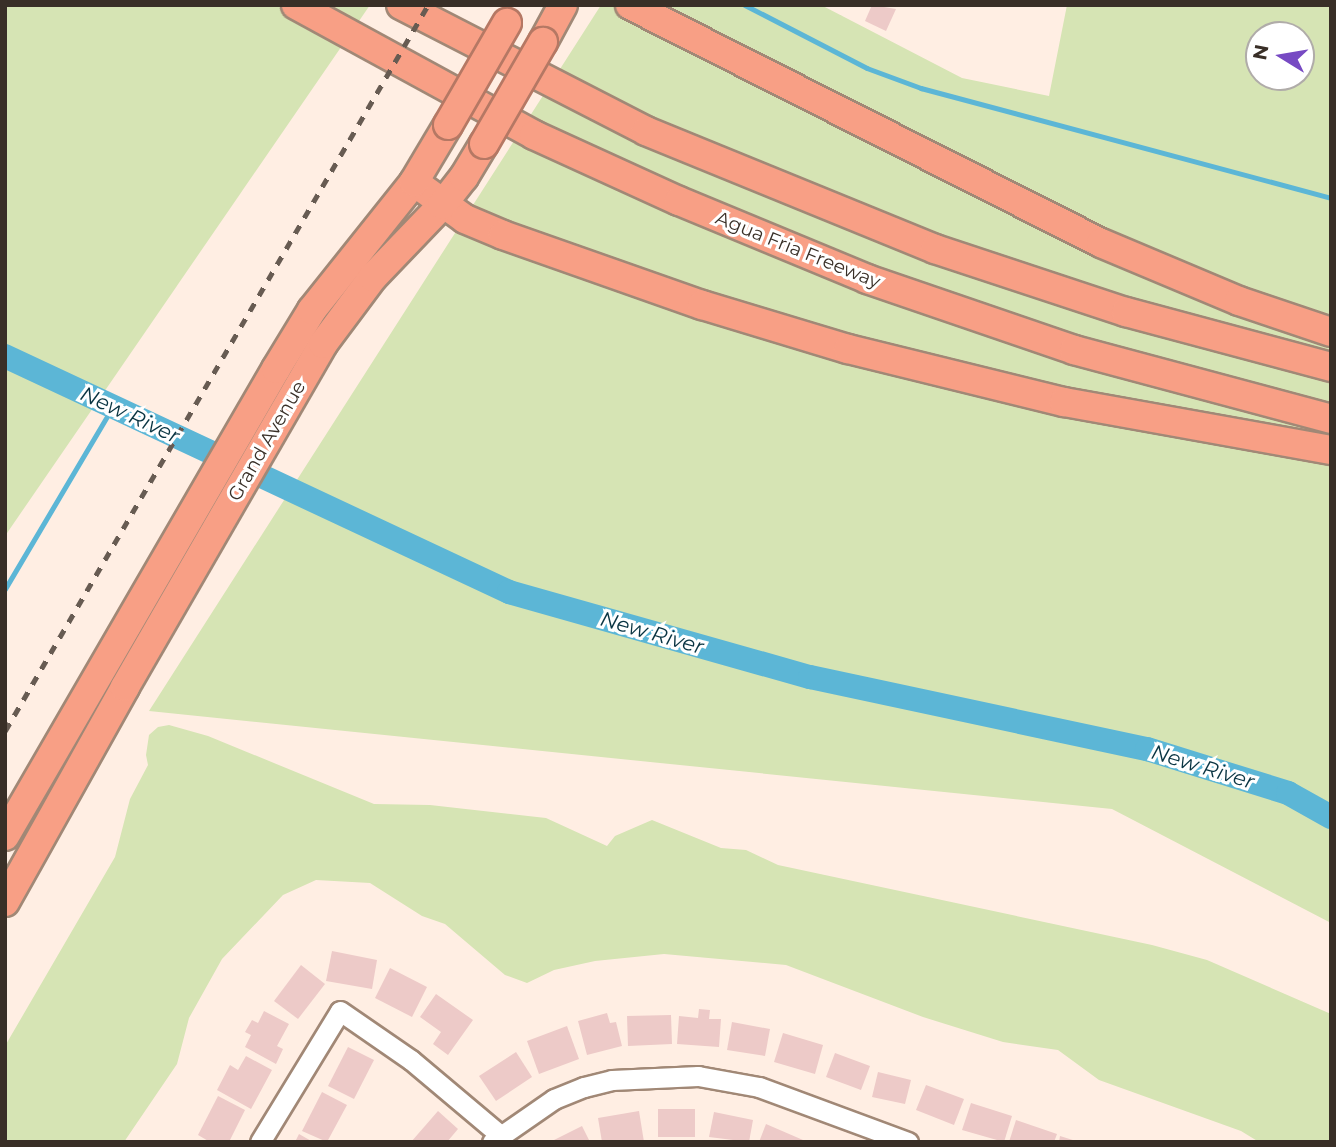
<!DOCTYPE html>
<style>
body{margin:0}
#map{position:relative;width:1336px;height:1147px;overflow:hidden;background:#ffeee3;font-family:Montserrat,sans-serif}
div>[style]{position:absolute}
.green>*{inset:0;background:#d6e4b4}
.stream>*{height:4.5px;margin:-2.25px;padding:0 2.25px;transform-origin:2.25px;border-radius:2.25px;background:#5cb6d6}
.river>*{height:24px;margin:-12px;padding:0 12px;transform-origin:12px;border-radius:12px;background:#5cb6d6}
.building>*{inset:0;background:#edcac8}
.roads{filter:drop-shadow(2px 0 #a18876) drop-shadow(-2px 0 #a18876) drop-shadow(0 2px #a18876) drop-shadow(0 -2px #a18876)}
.minor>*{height:19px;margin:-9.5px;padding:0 9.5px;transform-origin:9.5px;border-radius:9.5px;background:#fff}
.highway>*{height:28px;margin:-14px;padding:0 14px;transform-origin:14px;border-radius:14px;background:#f89f85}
.rail>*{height:4.5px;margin-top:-2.25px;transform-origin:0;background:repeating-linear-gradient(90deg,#675b52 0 9px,transparent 0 18px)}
.bridges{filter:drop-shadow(2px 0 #b57864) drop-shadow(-2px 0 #b57864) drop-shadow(0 2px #b57864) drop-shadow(0 -2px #b57864)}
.highway-bridge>*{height:28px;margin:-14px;padding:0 14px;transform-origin:14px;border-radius:14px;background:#f89f85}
span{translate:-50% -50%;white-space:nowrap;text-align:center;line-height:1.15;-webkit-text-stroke:6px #fff;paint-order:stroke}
.street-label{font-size:19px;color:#392f27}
.water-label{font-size:21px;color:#093442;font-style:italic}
.frame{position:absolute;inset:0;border:7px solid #392f27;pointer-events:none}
.north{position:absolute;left:1245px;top:21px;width:70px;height:70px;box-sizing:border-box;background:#fff;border:2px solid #b0aca9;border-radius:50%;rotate:281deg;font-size:19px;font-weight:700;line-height:28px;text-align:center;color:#392f27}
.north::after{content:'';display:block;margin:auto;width:24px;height:32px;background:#774ac3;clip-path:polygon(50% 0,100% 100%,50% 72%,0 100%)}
</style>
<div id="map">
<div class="green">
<div style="clip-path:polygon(5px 5px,370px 5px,5px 536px)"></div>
<div style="clip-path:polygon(evenodd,601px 5px,821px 5px,962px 78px,1049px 96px,1067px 5px,1331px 5px,1331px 923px,1112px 809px,149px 711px,601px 5px,1259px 35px,1301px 35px,1301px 77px,1259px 77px,1259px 35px)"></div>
<div style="clip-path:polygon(169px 725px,208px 736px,374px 804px,430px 805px,546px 818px,607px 846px,615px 836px,652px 820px,721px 848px,746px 850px,778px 865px,1152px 945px,1207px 960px,1331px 1014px,1331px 1142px,1259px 1142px,1241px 1131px,1099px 1080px,1058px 1050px,1003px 1042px,923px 1017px,786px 965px,664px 954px,595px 961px,554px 970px,527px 983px,505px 975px,445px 924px,422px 916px,370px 883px,316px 880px,283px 895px,222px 959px,189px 1018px,177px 1064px,124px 1142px,5px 1142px,5px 1046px,115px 857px,130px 799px,148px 765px,146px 755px,149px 735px,158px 727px)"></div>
</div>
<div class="stream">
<div style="left:745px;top:5px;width:137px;rotate:27.3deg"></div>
<div style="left:867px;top:68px;width:58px;rotate:20.3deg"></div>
<div style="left:921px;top:88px;width:424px;rotate:15deg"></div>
<div style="left:5px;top:589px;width:214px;rotate:-59.4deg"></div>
</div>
<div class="river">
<div style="left:5px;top:356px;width:557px;rotate:25.09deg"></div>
<div style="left:509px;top:592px;width:313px;rotate:15.8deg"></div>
<div style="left:810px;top:677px;width:345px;rotate:12.1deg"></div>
<div style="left:1147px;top:749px;width:148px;rotate:17.3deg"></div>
<div style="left:1288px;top:793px;width:49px;rotate:29.2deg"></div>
</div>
<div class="building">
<div style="clip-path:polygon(872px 5px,896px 9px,886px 31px,865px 21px)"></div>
<div style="clip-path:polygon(332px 951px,377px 960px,372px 989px,326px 981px)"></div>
<div style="clip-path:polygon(301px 965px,325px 984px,298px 1019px,274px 1001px)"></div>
<div style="clip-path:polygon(390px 968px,427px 987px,412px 1017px,375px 998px)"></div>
<div style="clip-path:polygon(436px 994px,473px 1020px,448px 1055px,433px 1044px,441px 1032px,420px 1017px)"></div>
<div style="clip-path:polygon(699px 1009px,710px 1010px,709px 1019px,721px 1019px,719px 1047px,677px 1044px,679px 1016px,698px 1018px)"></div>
<div style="clip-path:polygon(264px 1011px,289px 1024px,277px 1046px,283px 1049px,276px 1064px,245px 1047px,251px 1035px,245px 1032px,252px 1020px,258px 1023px)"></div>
<div style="clip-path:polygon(607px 1013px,610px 1023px,616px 1022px,622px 1046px,587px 1055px,578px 1021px)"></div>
<div style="clip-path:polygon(671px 1015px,672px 1044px,628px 1046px,627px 1016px)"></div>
<div style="clip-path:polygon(732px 1022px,770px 1029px,765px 1056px,727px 1050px)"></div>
<div style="clip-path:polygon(567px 1026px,579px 1059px,539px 1074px,527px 1041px)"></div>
<div style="clip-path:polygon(783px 1033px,823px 1045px,815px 1074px,774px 1062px)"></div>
<div style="clip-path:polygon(348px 1047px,374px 1060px,354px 1099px,328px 1086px)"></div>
<div style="clip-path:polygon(516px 1052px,532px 1077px,496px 1101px,479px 1076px)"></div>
<div style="clip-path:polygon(835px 1053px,870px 1066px,861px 1090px,826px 1077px)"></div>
<div style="clip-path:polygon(246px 1056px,272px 1070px,251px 1109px,217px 1090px,230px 1065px,238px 1070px)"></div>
<div style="clip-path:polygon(878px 1072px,911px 1080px,905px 1104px,872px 1097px)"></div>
<div style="clip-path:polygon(926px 1085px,964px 1099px,954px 1125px,916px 1110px)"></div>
<div style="clip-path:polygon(322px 1092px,347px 1105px,327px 1142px,302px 1131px)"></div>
<div style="clip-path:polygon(218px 1096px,245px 1110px,229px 1142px,210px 1142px,198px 1135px)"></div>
<div style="clip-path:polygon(971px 1103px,1012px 1116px,1004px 1142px,962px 1130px)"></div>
<div style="clip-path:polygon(658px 1109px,695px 1109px,695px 1137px,658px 1137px)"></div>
<div style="clip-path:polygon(438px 1111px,458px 1129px,447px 1142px,411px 1142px)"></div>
<div style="clip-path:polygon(639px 1111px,644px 1142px,602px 1142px,598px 1118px)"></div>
<div style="clip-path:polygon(714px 1112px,753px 1120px,749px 1142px,709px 1137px)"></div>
<div style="clip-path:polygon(1016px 1120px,1057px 1134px,1054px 1142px,1009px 1142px)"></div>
<div style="clip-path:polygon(766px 1124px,803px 1140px,802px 1142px,759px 1142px)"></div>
<div style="clip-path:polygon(582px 1126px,590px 1142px,550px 1142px)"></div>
<div style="clip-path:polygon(299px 1134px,313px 1142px,295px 1142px)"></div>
<div style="clip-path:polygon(1060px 1136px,1076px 1141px,1076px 1142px,1059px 1142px)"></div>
</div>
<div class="roads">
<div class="minor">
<div style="left:260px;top:1142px;width:153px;rotate:-58.6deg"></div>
<div style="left:340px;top:1011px;width:86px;rotate:34.6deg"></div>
<div style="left:411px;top:1060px;width:115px;rotate:40.1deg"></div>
<div style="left:492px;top:1142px;width:75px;rotate:-34.7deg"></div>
<div style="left:554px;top:1099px;width:32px;rotate:-22deg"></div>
<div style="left:584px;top:1087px;width:29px;rotate:-14deg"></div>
<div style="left:612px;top:1080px;width:86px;rotate:-2.7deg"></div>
<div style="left:698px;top:1076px;width:62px;rotate:10.2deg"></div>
<div style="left:759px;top:1087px;width:159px;rotate:20.3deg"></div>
</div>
<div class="highway">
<div style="left:296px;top:5px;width:271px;rotate:28.6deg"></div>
<div style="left:534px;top:135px;width:159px;rotate:24.5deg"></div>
<div style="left:679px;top:201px;width:204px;rotate:22.5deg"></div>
<div style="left:867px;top:279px;width:219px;rotate:18.9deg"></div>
<div style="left:1074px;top:350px;width:266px;rotate:15deg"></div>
<div style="left:401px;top:5px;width:276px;rotate:27.2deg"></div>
<div style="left:646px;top:131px;width:312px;rotate:22.2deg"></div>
<div style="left:935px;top:249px;width:201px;rotate:18.3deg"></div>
<div style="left:1126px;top:312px;width:212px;rotate:15deg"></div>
<div style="left:630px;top:5px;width:528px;rotate:26.81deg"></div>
<div style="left:1101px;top:243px;width:150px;rotate:22.8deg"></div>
<div style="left:1239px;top:301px;width:97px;rotate:18.6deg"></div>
<div style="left:543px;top:42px;width:42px;rotate:-61.6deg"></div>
<div style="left:414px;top:182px;width:63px;rotate:36deg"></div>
<div style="left:465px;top:219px;width:41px;rotate:22.8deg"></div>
<div style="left:503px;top:235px;width:211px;rotate:19.4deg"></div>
<div style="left:702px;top:305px;width:152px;rotate:16.8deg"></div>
<div style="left:848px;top:349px;width:222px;rotate:13.8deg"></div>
<div style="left:1064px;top:402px;width:271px;rotate:10.2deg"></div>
<div style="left:5px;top:836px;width:540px;rotate:-59.87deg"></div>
<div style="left:276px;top:369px;width:69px;rotate:-58.6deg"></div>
<div style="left:312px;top:310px;width:164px;rotate:-51.4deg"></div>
<div style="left:414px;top:182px;width:66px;rotate:-59.2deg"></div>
<div style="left:5px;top:902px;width:246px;rotate:-60.8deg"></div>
<div style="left:125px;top:687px;width:396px;rotate:-60deg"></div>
<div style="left:323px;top:344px;width:84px;rotate:-53.3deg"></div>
<div style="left:373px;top:277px;width:100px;rotate:-46.2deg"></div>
<div style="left:442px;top:205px;width:36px;rotate:-52deg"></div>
<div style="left:464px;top:177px;width:39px;rotate:-59deg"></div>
</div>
</div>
<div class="rail">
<div style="left:5px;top:731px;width:840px;rotate:-59.77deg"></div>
</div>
<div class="bridges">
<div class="highway-bridge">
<div style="left:448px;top:125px;width:118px;rotate:-60deg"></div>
<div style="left:484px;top:144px;width:118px;rotate:-60deg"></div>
</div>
</div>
<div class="street-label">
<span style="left:798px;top:250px;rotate:22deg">Agua Fria Freeway</span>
<span style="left:267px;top:441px;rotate:-60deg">Grand Avenue</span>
</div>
<div class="water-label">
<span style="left:130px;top:415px;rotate:25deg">New River</span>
<span style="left:652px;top:633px;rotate:16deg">New River</span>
<span style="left:1203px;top:767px;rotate:17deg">New River</span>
</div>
<div class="frame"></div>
<div class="north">N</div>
</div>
